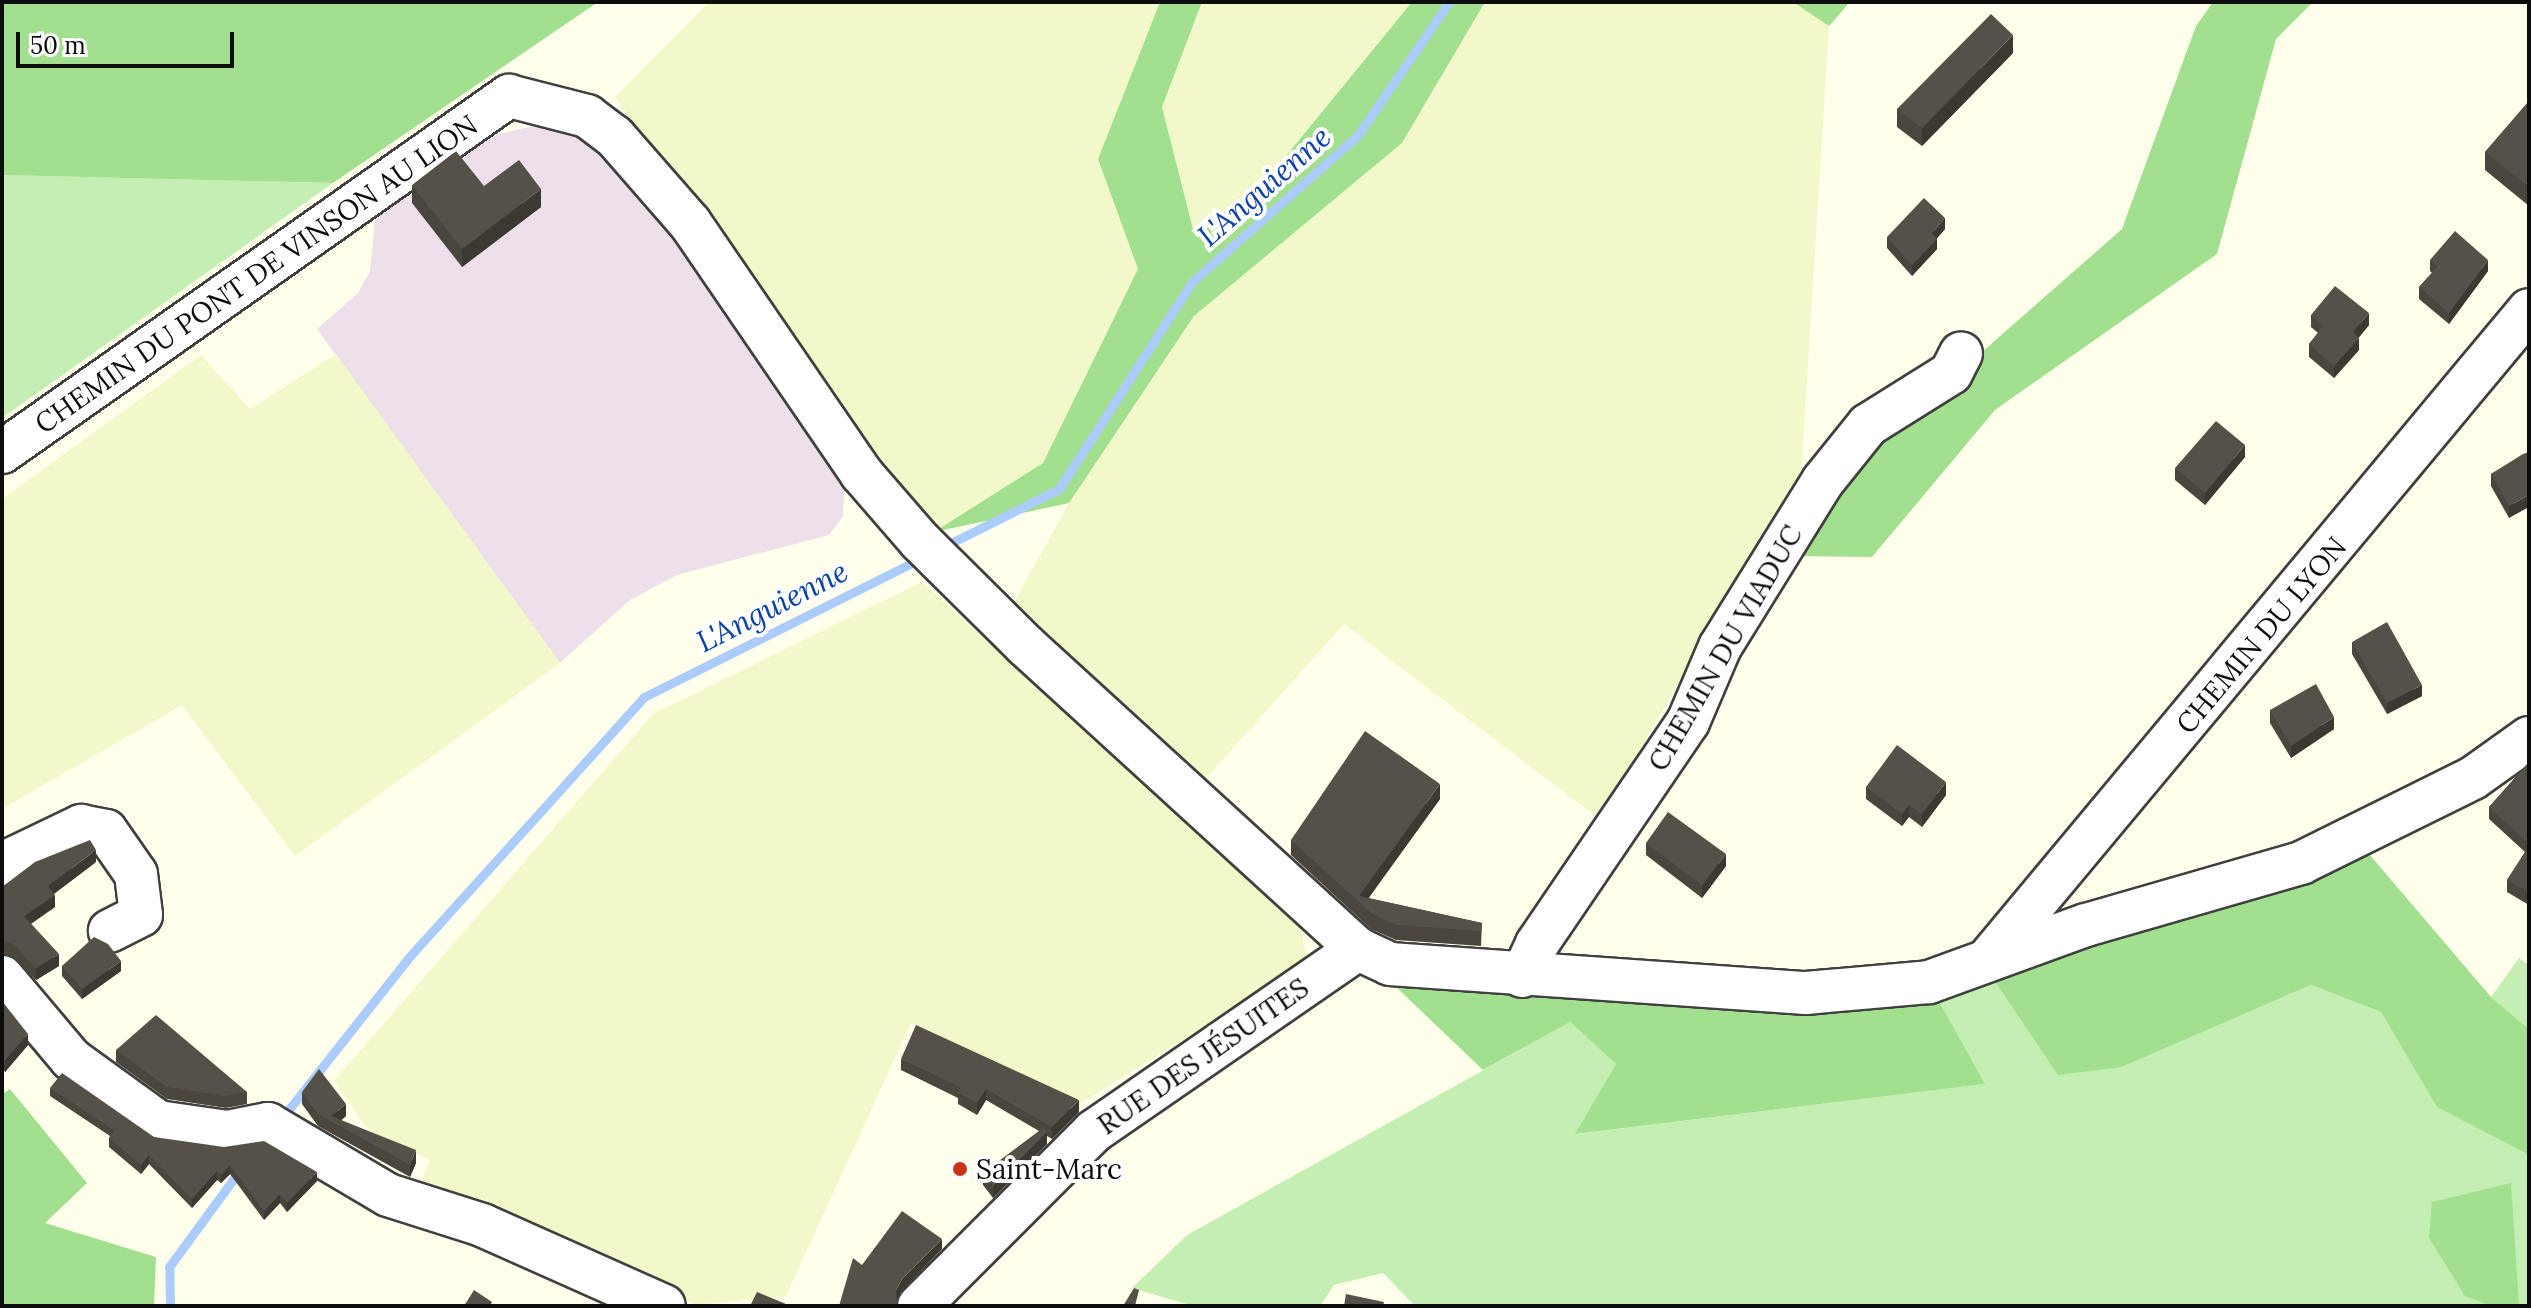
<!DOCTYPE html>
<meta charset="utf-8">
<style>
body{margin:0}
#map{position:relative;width:2531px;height:1308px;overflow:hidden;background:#ffffec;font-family:Lora,serif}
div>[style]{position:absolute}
.industrial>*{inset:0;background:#ede0eb}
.farmland>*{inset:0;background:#f2f8c9}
.green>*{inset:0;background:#c4eeb2}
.forest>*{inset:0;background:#a2e08f}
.stream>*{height:9px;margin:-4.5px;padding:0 4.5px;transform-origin:4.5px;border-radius:4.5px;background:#abccfc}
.roads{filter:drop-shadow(2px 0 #404040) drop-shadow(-2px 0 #404040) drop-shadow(0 2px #404040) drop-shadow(0 -2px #404040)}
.minor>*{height:42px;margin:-21px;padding:0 21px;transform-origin:21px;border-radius:21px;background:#fff}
.wall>*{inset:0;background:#4a463e}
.shaded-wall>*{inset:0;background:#3c3932}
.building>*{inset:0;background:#565148}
.dots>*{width:22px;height:22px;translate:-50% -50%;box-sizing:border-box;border:4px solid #fff;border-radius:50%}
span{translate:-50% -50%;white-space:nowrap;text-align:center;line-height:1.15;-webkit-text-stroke:8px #fff;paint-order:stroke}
.street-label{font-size:28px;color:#0d0d0d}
.poi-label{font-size:28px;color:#0d0d0d}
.left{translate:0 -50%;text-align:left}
.water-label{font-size:30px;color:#0a41ab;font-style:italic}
.frame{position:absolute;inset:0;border:4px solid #0d0d0d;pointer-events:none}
.scale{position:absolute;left:16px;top:32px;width:218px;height:36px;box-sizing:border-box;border:4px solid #0d0d0d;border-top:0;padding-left:10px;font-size:24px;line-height:28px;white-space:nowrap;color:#0d0d0d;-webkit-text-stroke:6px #fff;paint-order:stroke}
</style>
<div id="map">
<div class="industrial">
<div style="clip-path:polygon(548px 123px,582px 127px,691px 242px,845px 480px,843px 516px,829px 535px,677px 575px,630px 600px,560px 663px,317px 329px,358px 293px,370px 271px,375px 219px,493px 135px)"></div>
</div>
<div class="farmland">
<div style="clip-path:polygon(709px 2px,1160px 2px,1098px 159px,1138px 269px,1043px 463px,934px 532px,868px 462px,615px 97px)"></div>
<div style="clip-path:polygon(1202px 2px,1412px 2px,1263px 184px,1194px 234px,1162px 107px)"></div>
<div style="clip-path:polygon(1485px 2px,1793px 2px,1829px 26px,1801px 475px,1599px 819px,1344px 624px,1201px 784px,1012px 606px,1069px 503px,1194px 316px,1402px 143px)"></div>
<div style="clip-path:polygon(336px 354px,560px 663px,295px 856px,182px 705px,2px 809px,2px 499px,201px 355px,250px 409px)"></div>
<div style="clip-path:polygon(922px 582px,1301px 926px,1307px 962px,1078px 1105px,911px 1023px,786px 1296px,696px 1305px,421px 1183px,430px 1160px,368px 1130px,334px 1081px,653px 714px)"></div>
</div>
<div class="green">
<div style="clip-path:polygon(2px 175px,333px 183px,2px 418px)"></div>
<div style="clip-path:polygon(2519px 958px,2529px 965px,2529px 1029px,2491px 997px)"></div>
<div style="clip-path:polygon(1992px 977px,2122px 1067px,2311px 985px,2381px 1012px,2437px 1106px,2529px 1155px,2529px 1306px,1415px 1306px,1383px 1273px,1334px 1285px,1320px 1306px,1193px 1306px,1132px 1288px,1187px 1235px,1570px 1022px,1616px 1064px,1577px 1134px,1984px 1084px,1936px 996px)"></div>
</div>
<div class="forest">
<div style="clip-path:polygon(2px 2px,598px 2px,333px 183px,2px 175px)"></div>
<div style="clip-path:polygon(1160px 2px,1202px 2px,1162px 107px,1194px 233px,1263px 184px,1412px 2px,1485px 2px,1402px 143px,1194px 316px,1069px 503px,934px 532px,1043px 463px,1138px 269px,1098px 159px)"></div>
<div style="clip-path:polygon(1793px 2px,1850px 2px,1829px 26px)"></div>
<div style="clip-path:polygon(2213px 2px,2313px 2px,2276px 39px,2217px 254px,1995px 410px,1872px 557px,1791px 556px,1841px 476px,2122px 229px,2196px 26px)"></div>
<div style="clip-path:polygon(2369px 854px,2491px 997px,2529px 1029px,2529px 1155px,2437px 1107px,2381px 1012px,2311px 985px,2122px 1067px,2058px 1075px,1992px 977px)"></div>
<div style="clip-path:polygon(1394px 985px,1936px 996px,1985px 1084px,1575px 1134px,1616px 1064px,1570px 1022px,1483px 1070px)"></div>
<div style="clip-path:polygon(10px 1089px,87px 1183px,45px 1223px,156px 1257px,154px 1306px,2px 1306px,2px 1094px)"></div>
<div style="clip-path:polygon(2511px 1183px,2519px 1306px,2491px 1306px,2465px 1296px,2429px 1238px,2432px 1202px)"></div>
</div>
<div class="stream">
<div style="left:941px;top:548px;width:132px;rotate:-26.6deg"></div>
<div style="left:1059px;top:489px;width:246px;rotate:-57.3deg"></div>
<div style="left:1192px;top:282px;width:222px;rotate:-41.5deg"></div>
<div style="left:1358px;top:135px;width:161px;rotate:-55.6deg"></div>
<div style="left:282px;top:1118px;width:206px;rotate:-51.7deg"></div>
<div style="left:410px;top:956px;width:349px;rotate:-47.9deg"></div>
<div style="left:644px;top:697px;width:310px;rotate:-26.6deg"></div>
<div style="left:170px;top:1306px;width:39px;rotate:-91deg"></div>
<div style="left:169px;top:1267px;width:120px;rotate:-53.8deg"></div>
</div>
<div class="roads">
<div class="minor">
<div style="left:2px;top:452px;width:620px;rotate:-35.08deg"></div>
<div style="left:509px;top:96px;width:81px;rotate:14.4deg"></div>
<div style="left:587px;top:116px;width:34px;rotate:37deg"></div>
<div style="left:614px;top:136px;width:116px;rotate:48.9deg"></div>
<div style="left:690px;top:223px;width:303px;rotate:55.6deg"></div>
<div style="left:861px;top:473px;width:90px;rotate:49.1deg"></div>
<div style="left:920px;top:541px;width:149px;rotate:44.7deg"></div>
<div style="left:1026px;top:646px;width:449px;rotate:42.4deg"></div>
<div style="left:1358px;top:949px;width:35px;rotate:25deg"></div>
<div style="left:1390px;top:964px;width:417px;rotate:4deg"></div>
<div style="left:1806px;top:993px;width:123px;rotate:-5.1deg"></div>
<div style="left:1929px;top:982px;width:167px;rotate:-20deg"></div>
<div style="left:2086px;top:925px;width:224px;rotate:-16.1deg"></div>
<div style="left:2301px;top:863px;width:192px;rotate:-26.3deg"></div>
<div style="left:2473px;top:778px;width:69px;rotate:-35.5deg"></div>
<div style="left:2px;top:864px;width:88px;rotate:-25.7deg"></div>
<div style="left:81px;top:826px;width:25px;rotate:11deg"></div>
<div style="left:106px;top:831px;width:52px;rotate:55.1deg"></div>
<div style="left:136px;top:874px;width:41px;rotate:83deg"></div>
<div style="left:141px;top:915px;width:35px;rotate:153deg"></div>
<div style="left:1990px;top:957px;width:842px;rotate:-50.2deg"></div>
<div style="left:1522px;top:976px;width:35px;rotate:-65deg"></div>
<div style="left:1537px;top:944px;width:268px;rotate:-55.8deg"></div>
<div style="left:1688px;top:722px;width:82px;rotate:-66.9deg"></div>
<div style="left:1720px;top:647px;width:195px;rotate:-58.2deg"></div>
<div style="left:1823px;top:481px;width:72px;rotate:-51.2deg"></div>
<div style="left:1868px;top:425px;width:98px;rotate:-32.1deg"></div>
<div style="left:1951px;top:373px;width:22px;rotate:-63deg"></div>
<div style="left:2px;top:977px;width:107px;rotate:49.9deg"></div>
<div style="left:71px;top:1059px;width:107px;rotate:35.9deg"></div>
<div style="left:158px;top:1122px;width:70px;rotate:8.2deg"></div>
<div style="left:227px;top:1132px;width:42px;rotate:-11deg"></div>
<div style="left:268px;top:1124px;width:139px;rotate:30.6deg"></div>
<div style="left:388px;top:1195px;width:99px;rotate:17.7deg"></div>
<div style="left:482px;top:1225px;width:199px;rotate:24deg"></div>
<div style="left:919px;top:1306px;width:247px;rotate:-45deg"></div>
<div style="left:1094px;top:1131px;width:321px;rotate:-34.6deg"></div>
</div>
</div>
<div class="wall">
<div style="clip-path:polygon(2013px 53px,1922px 146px,1897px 127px,1897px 109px)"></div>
<div style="clip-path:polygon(2529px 101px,2529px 206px,2485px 170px,2485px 152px)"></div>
<div style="clip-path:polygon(412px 185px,541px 207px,462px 267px,412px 203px)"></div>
<div style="clip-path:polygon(1945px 229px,1937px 238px,1937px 249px,1912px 276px,1887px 248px,1887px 237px)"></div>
<div style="clip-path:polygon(2430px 260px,2488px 271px,2449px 324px,2419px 299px,2419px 287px,2432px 273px,2430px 271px)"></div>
<div style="clip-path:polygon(2311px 315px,2369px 325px,2358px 338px,2359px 350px,2334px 378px,2309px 357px,2309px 344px,2318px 333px,2311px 327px)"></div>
<div style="clip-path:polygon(2529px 452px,2509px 518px,2491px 486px,2491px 474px)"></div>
<div style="clip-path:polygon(2245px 457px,2205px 505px,2175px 480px,2175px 468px)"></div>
<div style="clip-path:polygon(2352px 642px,2422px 696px,2387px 714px,2352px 654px)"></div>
<div style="clip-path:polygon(2270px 710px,2334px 729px,2291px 758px,2270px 723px)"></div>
<div style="clip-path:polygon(2529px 762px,2529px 905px,2507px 892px,2507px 880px,2525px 852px,2489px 819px,2489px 807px)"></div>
<div style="clip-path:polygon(1866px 787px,1946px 795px,1922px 827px,1909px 817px,1902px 826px,1866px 799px)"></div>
<div style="clip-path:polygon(1440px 799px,1368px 898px,1482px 923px,1481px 946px,1396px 940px,1371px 929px,1291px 855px,1291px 840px)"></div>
<div style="clip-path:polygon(1646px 843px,1726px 866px,1702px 898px,1646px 855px)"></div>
<div style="clip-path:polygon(96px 862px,54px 894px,55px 907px,31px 924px,59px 966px,36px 980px,11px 955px,2px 955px,2px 887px)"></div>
<div style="clip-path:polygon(62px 966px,121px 971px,82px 999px,62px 976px)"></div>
<div style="clip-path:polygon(2px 1001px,28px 1045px,5px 1072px,2px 1068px)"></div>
<div style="clip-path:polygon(116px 1050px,247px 1092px,247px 1104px,226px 1108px,167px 1099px,116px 1062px)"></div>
<div style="clip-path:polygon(901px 1059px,1079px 1112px,1052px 1139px,1047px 1136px,1047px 1144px,993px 1198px,983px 1185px,983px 1173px,1039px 1131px,986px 1100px,977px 1115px,958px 1104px,958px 1098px,901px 1070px)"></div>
<div style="clip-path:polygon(50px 1088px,154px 1137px,317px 1181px,287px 1212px,280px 1203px,264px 1220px,230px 1174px,221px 1183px,217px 1180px,192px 1208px,149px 1164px,141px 1174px,109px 1147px,109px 1138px,110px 1136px,50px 1096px)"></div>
<div style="clip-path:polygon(302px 1092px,346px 1116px,341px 1120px,416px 1163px,410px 1177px,318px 1126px,302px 1104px)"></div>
</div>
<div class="shaded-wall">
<div style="clip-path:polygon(2013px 35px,2013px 53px,1922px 146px,1922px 128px)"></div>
<div style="clip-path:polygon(541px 189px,541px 207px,462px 267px,462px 249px)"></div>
<div style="clip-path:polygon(1945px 218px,1945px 229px,1932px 244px,1932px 233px)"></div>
<div style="clip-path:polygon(1937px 239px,1937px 249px,1912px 276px,1912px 265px)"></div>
<div style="clip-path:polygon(2488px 260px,2488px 271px,2449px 324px,2449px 313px)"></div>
<div style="clip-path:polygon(2369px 313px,2369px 325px,2353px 345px,2353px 332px)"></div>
<div style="clip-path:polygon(2359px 338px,2359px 350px,2334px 378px,2334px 366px)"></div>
<div style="clip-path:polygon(2245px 445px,2245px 457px,2205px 505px,2205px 493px)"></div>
<div style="clip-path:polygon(2529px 495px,2529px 507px,2509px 518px,2509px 506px)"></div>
<div style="clip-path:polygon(2422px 685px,2422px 696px,2387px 714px,2387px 703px)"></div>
<div style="clip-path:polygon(2334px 717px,2334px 729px,2291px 758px,2291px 746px)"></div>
<div style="clip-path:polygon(1946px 782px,1946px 795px,1922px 827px,1922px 814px)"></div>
<div style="clip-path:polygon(1440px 784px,1440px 799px,1363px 906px,1359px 896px)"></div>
<div style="clip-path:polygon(1909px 805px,1909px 817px,1902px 826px,1902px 814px)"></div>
<div style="clip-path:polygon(96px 850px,96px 862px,48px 898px,48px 886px)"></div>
<div style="clip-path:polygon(1726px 854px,1726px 866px,1702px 898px,1702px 885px)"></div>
<div style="clip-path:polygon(55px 895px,55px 907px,24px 928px,24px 916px)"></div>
<div style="clip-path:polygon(59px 954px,59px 966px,36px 980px,36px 968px)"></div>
<div style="clip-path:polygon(121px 961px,121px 971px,82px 999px,82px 989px)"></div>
<div style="clip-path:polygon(28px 1034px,28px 1045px,5px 1072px,5px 1060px)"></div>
<div style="clip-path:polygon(986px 1089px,986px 1100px,977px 1115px,977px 1103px)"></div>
<div style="clip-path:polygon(1079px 1100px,1079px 1112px,1052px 1139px,1052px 1127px)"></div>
<div style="clip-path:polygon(346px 1104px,346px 1116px,337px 1124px,331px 1116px)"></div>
<div style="clip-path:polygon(1047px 1132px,1047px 1144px,993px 1198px,993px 1186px)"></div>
<div style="clip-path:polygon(416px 1150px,416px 1163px,410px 1177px,410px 1165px)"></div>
<div style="clip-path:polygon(149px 1155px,149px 1164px,141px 1174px,141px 1165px)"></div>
<div style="clip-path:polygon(230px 1165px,230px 1174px,221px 1183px,221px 1175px)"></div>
<div style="clip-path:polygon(217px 1171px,217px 1180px,192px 1208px,192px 1199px)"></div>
<div style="clip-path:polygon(317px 1172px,317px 1181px,287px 1212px,287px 1203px)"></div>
<div style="clip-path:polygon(280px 1194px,280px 1203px,264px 1220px,264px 1211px)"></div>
<div style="clip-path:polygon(942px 1239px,942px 1249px,902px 1290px,896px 1301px,896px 1290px,902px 1279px)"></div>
</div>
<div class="building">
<div style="clip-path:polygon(1991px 14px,2013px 35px,1922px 128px,1897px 109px)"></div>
<div style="clip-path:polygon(2529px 101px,2529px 187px,2485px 152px)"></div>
<div style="clip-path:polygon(456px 151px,484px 186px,519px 160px,541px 189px,462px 249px,412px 185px)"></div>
<div style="clip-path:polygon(1924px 198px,1945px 218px,1932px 233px,1937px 239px,1912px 265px,1887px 237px)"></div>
<div style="clip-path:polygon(2455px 231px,2488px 260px,2449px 313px,2419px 287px,2438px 266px,2430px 260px)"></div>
<div style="clip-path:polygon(2335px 286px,2369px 313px,2353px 332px,2359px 338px,2334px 366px,2309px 344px,2323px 326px,2311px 315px)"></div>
<div style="clip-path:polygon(2216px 421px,2245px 445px,2205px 493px,2175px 468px)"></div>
<div style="clip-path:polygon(2529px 452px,2529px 495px,2509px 506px,2491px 474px,2523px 454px)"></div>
<div style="clip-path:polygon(2387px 622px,2422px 685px,2387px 703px,2352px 642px)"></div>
<div style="clip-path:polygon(2316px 684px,2334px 717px,2291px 746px,2270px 710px)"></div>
<div style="clip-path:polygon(1365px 731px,1440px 784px,1359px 896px,1482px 923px,1481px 931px,1396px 925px,1371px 913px,1291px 840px)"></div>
<div style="clip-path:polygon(1897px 745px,1946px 782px,1922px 814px,1909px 805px,1902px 814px,1866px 787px)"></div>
<div style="clip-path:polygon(2529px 762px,2529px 844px,2489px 807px)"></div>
<div style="clip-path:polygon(1668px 812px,1726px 854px,1702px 885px,1646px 843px)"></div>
<div style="clip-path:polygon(90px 840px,96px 850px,48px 886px,55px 895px,24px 916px,59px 954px,36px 968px,11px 942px,2px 943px,2px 887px,35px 862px)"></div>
<div style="clip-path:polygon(2529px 846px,2529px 893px,2507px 880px)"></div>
<div style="clip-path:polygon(94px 937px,108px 944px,121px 961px,82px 989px,62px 966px)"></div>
<div style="clip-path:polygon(2px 1001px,28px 1034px,5px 1060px,2px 1056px)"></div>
<div style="clip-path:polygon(156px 1015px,247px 1092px,226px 1096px,167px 1087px,116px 1050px)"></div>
<div style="clip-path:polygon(916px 1025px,1079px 1100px,1052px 1127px,986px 1089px,977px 1103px,958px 1093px,960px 1087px,901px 1059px)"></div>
<div style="clip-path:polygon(319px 1069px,346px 1104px,331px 1116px,416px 1150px,410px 1165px,318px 1114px,302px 1092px)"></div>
<div style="clip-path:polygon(62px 1073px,154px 1137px,224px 1147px,264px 1141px,317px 1172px,287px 1203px,280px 1194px,264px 1211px,230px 1165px,221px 1175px,217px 1171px,192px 1199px,149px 1155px,141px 1165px,109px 1138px,115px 1131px,50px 1088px)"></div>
<div style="clip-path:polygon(1044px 1128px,1047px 1132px,993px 1186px,983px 1173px)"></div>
<div style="clip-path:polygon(902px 1211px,942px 1239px,902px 1279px,896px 1290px,897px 1306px,839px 1306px,853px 1258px,862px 1265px)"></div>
<div style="clip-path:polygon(1134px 1288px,1139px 1290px,1135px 1306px,1123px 1306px)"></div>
<div style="clip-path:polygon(474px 1290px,492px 1302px,490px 1306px,464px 1306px)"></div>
<div style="clip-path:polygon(757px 1292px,791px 1306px,750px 1306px)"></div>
<div style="clip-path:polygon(1346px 1294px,1384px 1302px,1383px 1306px,1344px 1306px)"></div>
</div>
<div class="dots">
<div style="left:960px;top:1169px;background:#cb3517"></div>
</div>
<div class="street-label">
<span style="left:256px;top:274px;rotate:-35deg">CHEMIN DU PONT DE VINSON AU LION</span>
<span style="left:2261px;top:635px;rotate:-50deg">CHEMIN DU LYON</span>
<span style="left:1725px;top:648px;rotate:-60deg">CHEMIN DU VIADUC</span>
<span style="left:1203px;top:1056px;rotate:-35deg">RUE DES JÉSUITES</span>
</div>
<div class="poi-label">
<span class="left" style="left:976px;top:1169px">Saint-Marc</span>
</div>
<div class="water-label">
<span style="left:1264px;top:186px;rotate:-41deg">L'Anguienne</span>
<span style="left:772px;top:606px;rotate:-27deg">L'Anguienne</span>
</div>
<div class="frame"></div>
<div class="scale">50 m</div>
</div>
